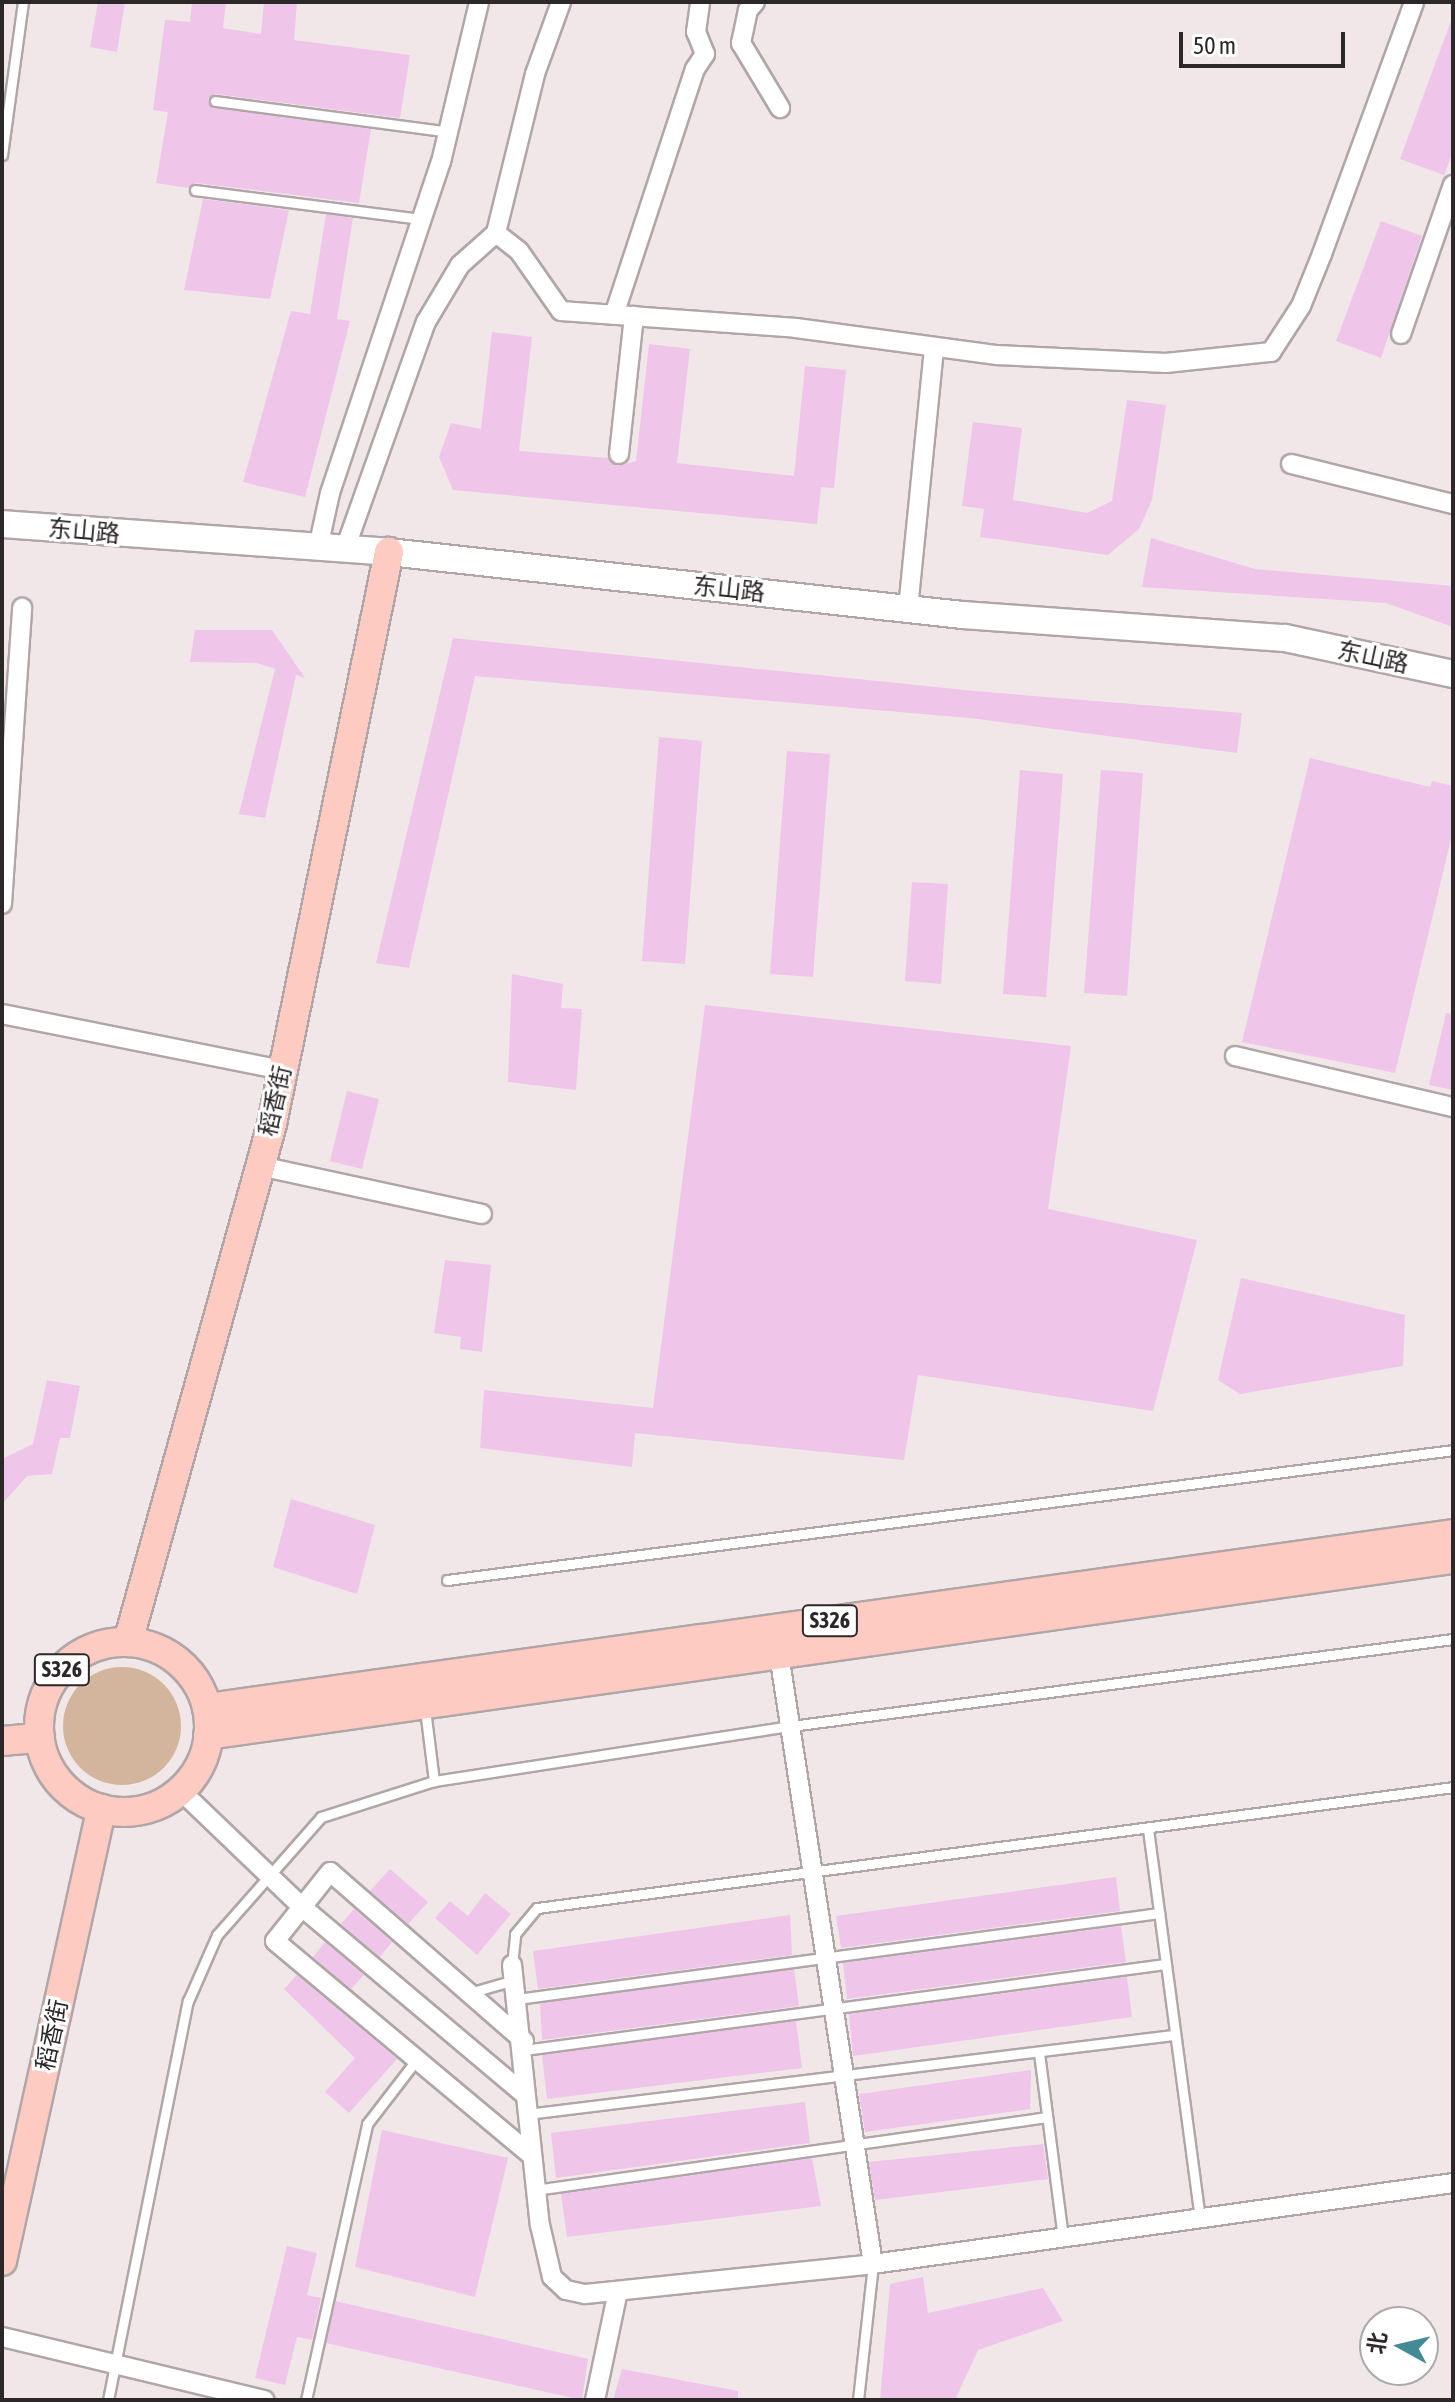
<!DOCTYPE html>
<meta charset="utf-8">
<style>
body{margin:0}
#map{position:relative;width:1455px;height:2402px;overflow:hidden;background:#f1e6e8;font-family:"Asap Condensed","Noto Sans SC",sans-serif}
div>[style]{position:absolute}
.green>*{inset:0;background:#d2b59c}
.round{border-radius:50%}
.building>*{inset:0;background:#efc6ea}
.roads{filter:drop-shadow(2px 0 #b0a6a8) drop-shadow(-2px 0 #b0a6a8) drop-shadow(0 2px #b0a6a8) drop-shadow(0 -2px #b0a6a8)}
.lane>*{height:9px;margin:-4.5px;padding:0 4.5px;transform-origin:4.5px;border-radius:4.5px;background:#fff}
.street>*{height:18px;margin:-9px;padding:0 9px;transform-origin:9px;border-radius:9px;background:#fff}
.secondary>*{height:26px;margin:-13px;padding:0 13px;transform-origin:13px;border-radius:13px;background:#fff}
.primary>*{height:28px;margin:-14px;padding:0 14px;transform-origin:14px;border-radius:14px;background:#fdcbc1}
.primary>.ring{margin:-14px;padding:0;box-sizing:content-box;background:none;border:28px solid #fdcbc1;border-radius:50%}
span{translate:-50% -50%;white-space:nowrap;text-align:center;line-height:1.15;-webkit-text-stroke:6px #fff;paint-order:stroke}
.shield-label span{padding:2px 6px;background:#fff;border:2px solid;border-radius:6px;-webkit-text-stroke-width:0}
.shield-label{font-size:22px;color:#2c2829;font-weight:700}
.street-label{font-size:24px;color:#2c2829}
.frame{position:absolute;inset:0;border:4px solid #2c2829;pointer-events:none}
.north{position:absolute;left:1359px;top:2306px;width:80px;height:80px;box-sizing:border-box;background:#fff;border:2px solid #aba9a9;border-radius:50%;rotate:278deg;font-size:22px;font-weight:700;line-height:32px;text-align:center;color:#2c2829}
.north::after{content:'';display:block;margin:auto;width:28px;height:36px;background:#448a95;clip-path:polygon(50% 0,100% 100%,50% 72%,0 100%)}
.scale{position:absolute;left:1179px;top:32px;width:166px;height:36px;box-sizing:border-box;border:4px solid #2c2829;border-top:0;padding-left:10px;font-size:24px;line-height:28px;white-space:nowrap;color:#2c2829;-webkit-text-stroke:6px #fff;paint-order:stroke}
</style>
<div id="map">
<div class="green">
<div class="round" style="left:63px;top:1667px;width:118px;height:118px"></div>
</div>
<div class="building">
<div style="clip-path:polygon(98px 2px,125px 2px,117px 52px,90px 47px)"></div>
<div style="clip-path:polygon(192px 2px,226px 2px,223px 28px,261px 34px,264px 2px,297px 2px,294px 40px,410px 55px,400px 118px,216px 94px,208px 99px,214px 108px,371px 129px,359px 203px,196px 183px,188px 188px,156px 183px,168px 112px,153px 110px,165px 20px,190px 22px)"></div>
<div style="clip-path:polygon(1451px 21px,1453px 152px,1444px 175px,1400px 159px)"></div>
<div style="clip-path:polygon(203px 199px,289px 210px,270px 299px,184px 290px)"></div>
<div style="clip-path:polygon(326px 214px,353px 218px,337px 319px,350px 321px,305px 497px,243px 482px,291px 311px,310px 314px)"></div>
<div style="clip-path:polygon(1381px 221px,1422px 236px,1381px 358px,1336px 341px)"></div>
<div style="clip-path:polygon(492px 332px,532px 337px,519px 451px,608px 458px,618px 466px,636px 461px,649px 344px,690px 349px,677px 463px,794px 476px,805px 366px,846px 370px,834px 488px,821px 487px,817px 524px,453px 490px,439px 457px,451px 423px,481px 429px)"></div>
<div style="clip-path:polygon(1127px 400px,1166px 405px,1152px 500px,1139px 529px,1108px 555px,980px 537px,984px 509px,962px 506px,973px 422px,1022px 428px,1013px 500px,1087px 513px,1112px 501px)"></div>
<div style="clip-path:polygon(1151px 538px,1255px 569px,1453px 586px,1453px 627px,1386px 603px,1142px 587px)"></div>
<div style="clip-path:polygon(195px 630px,272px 630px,305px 678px,296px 675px,265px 818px,239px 814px,275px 669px,257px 663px,190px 662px)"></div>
<div style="clip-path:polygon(453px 638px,975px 691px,1242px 713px,1237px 753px,970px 718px,475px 676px,409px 968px,376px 963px)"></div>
<div style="clip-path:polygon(659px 737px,702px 741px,685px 964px,642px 961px)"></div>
<div style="clip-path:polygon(787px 751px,830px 754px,813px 977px,770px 974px)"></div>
<div style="clip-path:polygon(1310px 758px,1430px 787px,1432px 781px,1453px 786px,1453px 831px,1395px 1073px,1242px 1042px)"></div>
<div style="clip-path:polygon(1020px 770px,1063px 774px,1046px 997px,1003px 994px)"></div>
<div style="clip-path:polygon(1101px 770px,1143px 773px,1127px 996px,1084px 993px)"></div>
<div style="clip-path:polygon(912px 882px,948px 884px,941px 984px,905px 981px)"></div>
<div style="clip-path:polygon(512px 974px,563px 984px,561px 1008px,582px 1009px,576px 1090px,508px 1082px)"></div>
<div style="clip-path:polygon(705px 1005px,1071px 1046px,1048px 1209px,1197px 1240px,1153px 1411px,918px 1375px,904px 1460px,635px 1433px,632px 1467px,480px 1448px,484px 1390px,653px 1408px)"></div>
<div style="clip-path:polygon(1446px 1013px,1453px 1014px,1453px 1090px,1429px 1085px)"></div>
<div style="clip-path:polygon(347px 1091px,379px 1099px,362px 1169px,330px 1161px)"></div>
<div style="clip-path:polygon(445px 1260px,491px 1265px,482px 1352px,460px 1349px,461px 1337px,434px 1333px)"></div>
<div style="clip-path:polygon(1241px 1278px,1405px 1315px,1403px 1366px,1240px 1394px,1218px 1380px)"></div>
<div style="clip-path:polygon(47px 1380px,80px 1386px,70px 1438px,60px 1438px,52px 1474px,27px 1476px,2px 1504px,2px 1459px,33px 1444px)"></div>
<div style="clip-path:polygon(291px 1499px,375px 1525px,357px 1594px,273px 1567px)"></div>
<div style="clip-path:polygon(390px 1869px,428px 1902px,408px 1924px,370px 1891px)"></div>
<div style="clip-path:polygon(1116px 1877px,1120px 1911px,841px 1948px,836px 1916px)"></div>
<div style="clip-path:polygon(485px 1893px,511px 1914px,477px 1955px,435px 1918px,450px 1901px,468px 1916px)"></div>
<div style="clip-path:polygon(354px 1909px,392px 1942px,380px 1957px,341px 1924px)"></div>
<div style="clip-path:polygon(790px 1915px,792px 1955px,538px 1989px,533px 1951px)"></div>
<div style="clip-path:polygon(1121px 1926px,1126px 1962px,847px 1999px,843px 1963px)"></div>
<div style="clip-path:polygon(325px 1942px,364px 1975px,351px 1989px,313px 1957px)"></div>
<div style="clip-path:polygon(794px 1969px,799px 2006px,542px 2040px,540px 2003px)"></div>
<div style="clip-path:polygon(297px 1975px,397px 2059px,349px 2113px,325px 2092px,355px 2058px,284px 1989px)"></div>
<div style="clip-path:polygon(1127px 1977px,1132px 2017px,853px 2056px,849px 2014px)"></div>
<div style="clip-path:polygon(796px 2021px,802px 2068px,547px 2099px,542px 2055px)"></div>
<div style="clip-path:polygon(1031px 2070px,1030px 2109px,865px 2132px,859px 2094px)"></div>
<div style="clip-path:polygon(805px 2102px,810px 2143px,556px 2178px,551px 2133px)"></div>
<div style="clip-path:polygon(382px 2130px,508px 2158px,475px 2297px,355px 2267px)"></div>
<div style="clip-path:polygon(1043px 2144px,1048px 2179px,875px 2200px,869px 2162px)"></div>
<div style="clip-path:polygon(812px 2158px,821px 2206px,567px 2237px,561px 2194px)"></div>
<div style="clip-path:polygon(287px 2246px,317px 2253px,307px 2295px,321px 2298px,312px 2340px,297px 2337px,285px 2385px,255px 2378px)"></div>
<div style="clip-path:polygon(923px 2277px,928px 2313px,1043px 2288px,1063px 2321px,978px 2350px,955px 2400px,880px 2400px,890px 2284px)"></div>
<div style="clip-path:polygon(335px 2301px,588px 2359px,582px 2400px,326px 2343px)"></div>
<div style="clip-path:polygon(622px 2369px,738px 2391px,738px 2400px,613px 2400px)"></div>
</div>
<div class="roads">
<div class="lane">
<div style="left:215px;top:101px;width:237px;rotate:7.5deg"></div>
<div style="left:2px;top:155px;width:154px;rotate:-82.2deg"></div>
<div style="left:195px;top:190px;width:229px;rotate:7.3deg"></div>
<div style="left:447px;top:1580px;width:1014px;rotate:-7.36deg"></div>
<div style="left:425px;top:1709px;width:73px;rotate:82.9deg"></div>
<div style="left:1148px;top:1829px;width:393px;rotate:82.4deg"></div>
<div style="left:512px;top:1965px;width:31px;rotate:-84deg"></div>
<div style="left:515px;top:1934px;width:34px;rotate:-50deg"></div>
<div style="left:537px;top:1908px;width:924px;rotate:-7.52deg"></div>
<div style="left:469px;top:1993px;width:47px;rotate:-16.1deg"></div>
<div style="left:517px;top:1999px;width:648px;rotate:-7.63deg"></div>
<div style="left:524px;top:2050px;width:647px;rotate:-7.64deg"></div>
<div style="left:1039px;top:2053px;width:187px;rotate:82.6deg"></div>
<div style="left:527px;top:2114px;width:651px;rotate:-6.97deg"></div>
<div style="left:535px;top:2190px;width:517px;rotate:-8.11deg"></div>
<div style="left:108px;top:2400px;width:407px;rotate:-78.7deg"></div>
<div style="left:188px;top:2001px;width:72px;rotate:-66.3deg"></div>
<div style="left:217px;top:1935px;width:157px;rotate:-48.6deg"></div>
<div style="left:321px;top:1817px;width:119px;rotate:-17.7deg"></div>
<div style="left:434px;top:1781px;width:361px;rotate:-8.8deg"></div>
<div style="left:791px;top:1726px;width:668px;rotate:-7.49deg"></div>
<div style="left:306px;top:2400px;width:283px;rotate:-77.5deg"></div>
<div style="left:367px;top:2124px;width:82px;rotate:-52.4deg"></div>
<div style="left:858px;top:2400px;width:137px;rotate:-83.7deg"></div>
</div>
<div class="street">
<div style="left:755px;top:2px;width:11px;rotate:131deg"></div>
<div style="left:748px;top:10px;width:34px;rotate:102deg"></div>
<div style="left:741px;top:43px;width:76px;rotate:59deg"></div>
<div style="left:496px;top:233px;width:29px;rotate:38deg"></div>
<div style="left:519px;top:251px;width:73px;rotate:55deg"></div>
<div style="left:561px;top:311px;width:236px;rotate:4.1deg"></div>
<div style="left:796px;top:328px;width:203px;rotate:7.7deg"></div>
<div style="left:997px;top:355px;width:169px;rotate:2.7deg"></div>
<div style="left:1166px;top:363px;width:106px;rotate:-6deg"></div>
<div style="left:1271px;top:352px;width:55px;rotate:-56.9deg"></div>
<div style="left:1301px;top:306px;width:56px;rotate:-68deg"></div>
<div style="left:1322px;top:254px;width:268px;rotate:-69.9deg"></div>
<div style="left:614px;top:315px;width:259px;rotate:-71.8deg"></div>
<div style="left:695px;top:69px;width:18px;rotate:-56deg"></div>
<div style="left:705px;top:54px;width:24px;rotate:-112deg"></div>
<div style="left:696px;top:32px;width:30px;rotate:-82deg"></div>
<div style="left:1401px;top:334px;width:158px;rotate:-70.8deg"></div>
<div style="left:619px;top:454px;width:139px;rotate:-83.8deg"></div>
<div style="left:1291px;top:464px;width:167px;rotate:13.9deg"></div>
<div style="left:318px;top:548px;width:56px;rotate:-77.7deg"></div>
<div style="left:330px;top:493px;width:349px;rotate:-71.5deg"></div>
<div style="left:441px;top:162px;width:164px;rotate:-76.6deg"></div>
<div style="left:345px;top:549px;width:241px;rotate:-70.4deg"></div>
<div style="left:426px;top:322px;width:66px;rotate:-59.2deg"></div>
<div style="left:460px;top:265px;width:48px;rotate:-41.6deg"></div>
<div style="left:496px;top:233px;width:164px;rotate:-76.2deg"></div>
<div style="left:535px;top:74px;width:77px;rotate:-70.1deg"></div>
<div style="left:908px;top:609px;width:262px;rotate:-84.3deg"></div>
<div style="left:2px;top:904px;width:297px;rotate:-86.1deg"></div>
<div style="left:2px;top:1014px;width:287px;rotate:11.3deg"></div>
<div style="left:1235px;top:1056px;width:224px;rotate:13.2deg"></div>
<div style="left:260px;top:1166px;width:227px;rotate:12.2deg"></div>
<div style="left:779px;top:1654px;width:617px;rotate:81.24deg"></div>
<div style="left:181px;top:1791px;width:168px;rotate:43.8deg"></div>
<div style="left:302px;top:1907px;width:292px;rotate:40.1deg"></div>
<div style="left:512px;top:1965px;width:262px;rotate:83.9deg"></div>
<div style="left:540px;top:2225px;width:53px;rotate:77deg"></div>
<div style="left:552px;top:2277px;width:19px;rotate:43deg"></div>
<div style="left:566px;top:2290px;width:19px;rotate:12deg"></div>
<div style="left:585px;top:2294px;width:290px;rotate:-5.9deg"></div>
<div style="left:873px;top:2264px;width:586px;rotate:-7.95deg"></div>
<div style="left:524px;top:2041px;width:257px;rotate:-138.9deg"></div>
<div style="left:330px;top:1872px;width:88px;rotate:128.6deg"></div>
<div style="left:275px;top:1941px;width:332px;rotate:39.9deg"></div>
<div style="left:2px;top:2337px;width:270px;rotate:13.5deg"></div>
<div style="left:595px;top:2400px;width:111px;rotate:-78.1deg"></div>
</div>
<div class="secondary">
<div style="left:2px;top:524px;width:388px;rotate:4.1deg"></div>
<div style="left:389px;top:552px;width:576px;rotate:6.27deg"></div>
<div style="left:962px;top:615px;width:324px;rotate:4.1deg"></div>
<div style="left:1285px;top:638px;width:172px;rotate:12.1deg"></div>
</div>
<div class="primary">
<div style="left:128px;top:1642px;width:538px;rotate:-74.46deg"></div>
<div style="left:272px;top:1124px;width:584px;rotate:-78.44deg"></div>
<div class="ring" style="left:39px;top:1642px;width:142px;height:142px"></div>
<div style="left:207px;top:1708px;width:1258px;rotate:-7.95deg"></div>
<div style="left:208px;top:1735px;width:1257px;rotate:-8.05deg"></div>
<div style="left:2px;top:1741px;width:38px;rotate:-5deg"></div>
<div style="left:2px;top:2261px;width:463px;rotate:-77.6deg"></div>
</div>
</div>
<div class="shield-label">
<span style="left:830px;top:1621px">S326</span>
<span style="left:62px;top:1670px">S326</span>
</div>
<div class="street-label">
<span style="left:84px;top:531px;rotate:5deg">东山路</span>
<span style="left:729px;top:589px;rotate:6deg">东山路</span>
<span style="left:1373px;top:657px;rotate:12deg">东山路</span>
<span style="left:275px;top:1101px;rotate:-77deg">稻香街</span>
<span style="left:52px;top:2035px;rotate:-78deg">稻香街</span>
</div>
<div class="frame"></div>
<div class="north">北</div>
<div class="scale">50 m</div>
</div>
